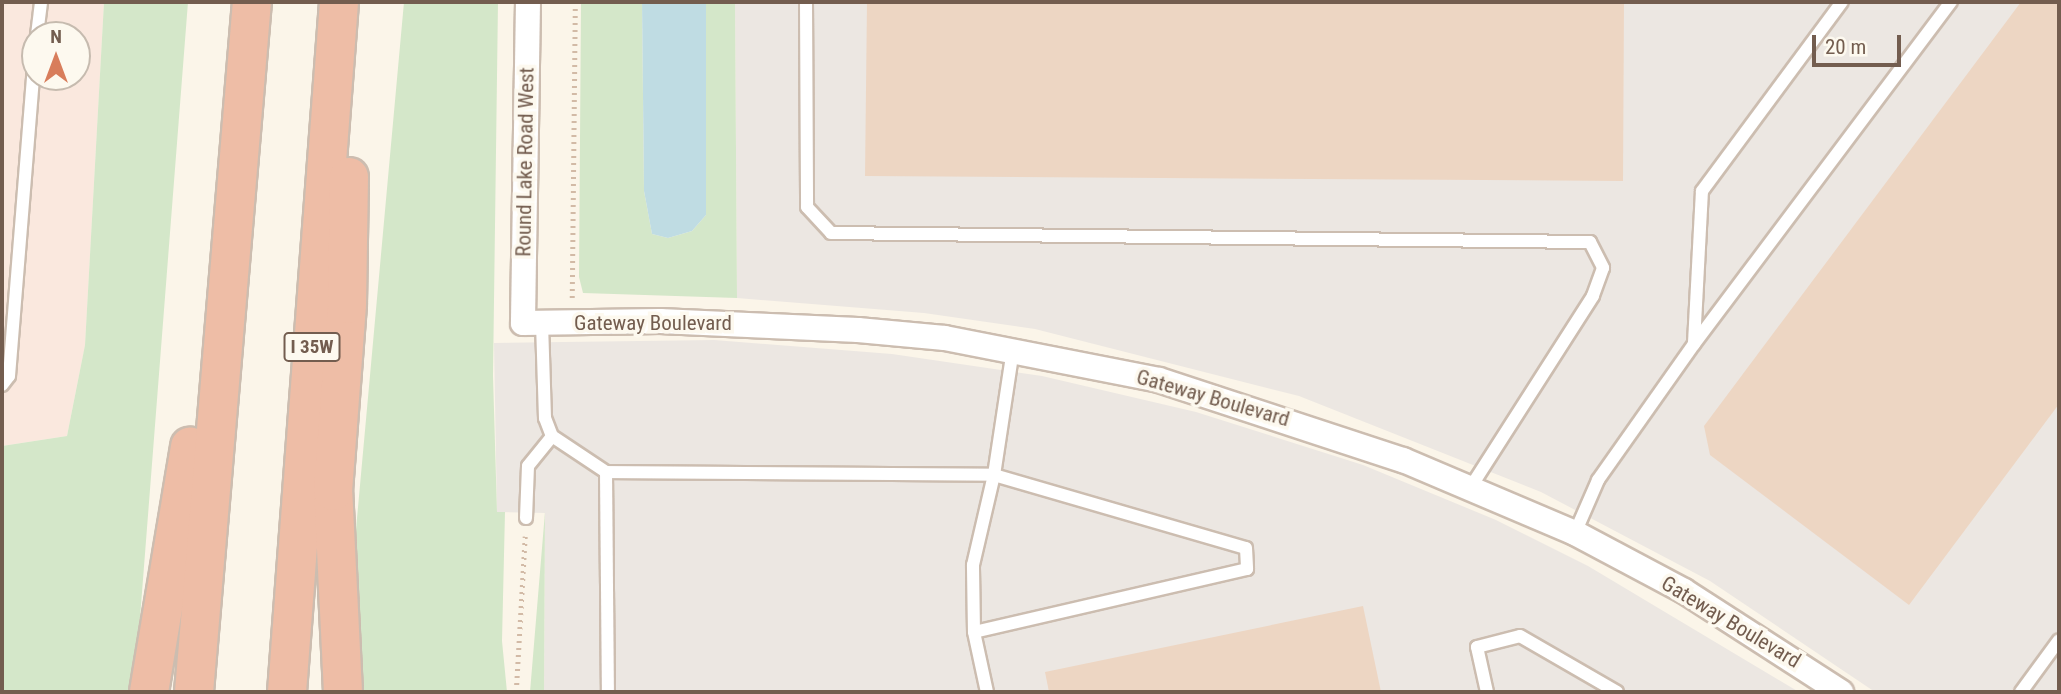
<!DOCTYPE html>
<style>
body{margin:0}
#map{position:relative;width:2061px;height:694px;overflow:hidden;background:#fbf5e9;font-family:"Roboto Condensed",sans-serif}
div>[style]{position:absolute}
.commercial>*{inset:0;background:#fae8de}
.industrial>*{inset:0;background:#ece7e2}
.green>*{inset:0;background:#d4e7c9}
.water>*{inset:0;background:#bfdce3}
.building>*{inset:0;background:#edd6c3}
.path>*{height:4.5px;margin-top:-2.25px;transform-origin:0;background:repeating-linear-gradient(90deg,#d2baa6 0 2px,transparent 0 7px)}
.roads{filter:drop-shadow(2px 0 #ccbdb0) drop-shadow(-2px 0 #ccbdb0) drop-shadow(0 2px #ccbdb0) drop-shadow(0 -2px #ccbdb0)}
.lane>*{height:12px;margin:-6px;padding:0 6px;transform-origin:6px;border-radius:6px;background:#fff}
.street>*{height:24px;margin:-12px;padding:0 12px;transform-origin:12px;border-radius:12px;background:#fff}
.highway>*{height:38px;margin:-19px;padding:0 19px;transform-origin:19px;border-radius:19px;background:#eebda6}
span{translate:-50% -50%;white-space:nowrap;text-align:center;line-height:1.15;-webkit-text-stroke:7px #fdf9ef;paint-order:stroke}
.shield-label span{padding:2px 5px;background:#fdf9ef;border:2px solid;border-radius:5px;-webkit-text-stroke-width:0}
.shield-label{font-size:19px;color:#735d4f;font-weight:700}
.street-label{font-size:21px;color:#735d4f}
.frame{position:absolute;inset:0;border:4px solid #735d4f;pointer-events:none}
.north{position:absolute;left:21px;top:21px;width:70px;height:70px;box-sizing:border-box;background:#fdf9ef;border:2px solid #c6bbaf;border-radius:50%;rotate:0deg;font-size:19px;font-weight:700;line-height:28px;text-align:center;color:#735d4f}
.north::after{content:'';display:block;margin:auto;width:24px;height:32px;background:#d87d5b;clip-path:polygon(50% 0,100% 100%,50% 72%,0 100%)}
.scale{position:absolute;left:1812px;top:35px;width:89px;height:32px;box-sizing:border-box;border:4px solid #735d4f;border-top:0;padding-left:9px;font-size:21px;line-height:24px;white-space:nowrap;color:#735d4f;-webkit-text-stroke:5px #fdf9ef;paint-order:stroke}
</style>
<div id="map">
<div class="commercial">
<div style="clip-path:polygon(evenodd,2px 2px,104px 2px,85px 345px,67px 436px,2px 446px,2px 2px,35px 35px,77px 35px,77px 77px,35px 77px,35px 35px)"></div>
</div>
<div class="industrial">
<div style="clip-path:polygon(735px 2px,2059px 2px,2059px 692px,1875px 692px,1710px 581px,1541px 492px,1299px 396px,1035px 329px,924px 313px,737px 298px)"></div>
<div style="clip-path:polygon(714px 340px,892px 354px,1042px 376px,1196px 412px,1363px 465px,1496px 520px,1588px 566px,1799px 692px,544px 692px,545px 513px,497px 512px,494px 343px)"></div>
</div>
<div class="green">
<div style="clip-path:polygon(104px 2px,188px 2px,135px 682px,133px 692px,2px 692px,2px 446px,67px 436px,85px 345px)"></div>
<div style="clip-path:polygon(404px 2px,498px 2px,493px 376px,497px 512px,505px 512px,502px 641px,507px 692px,358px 692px,351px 584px)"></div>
<div style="clip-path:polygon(581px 2px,642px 2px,644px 191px,652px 234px,668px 238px,692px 231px,706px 215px,706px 2px,735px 2px,737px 298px,583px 293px,579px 277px)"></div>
<div style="clip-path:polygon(545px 512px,544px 692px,530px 692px)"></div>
</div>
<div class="water">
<div style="clip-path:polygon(642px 2px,706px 2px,706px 215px,692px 231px,668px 238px,652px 234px,644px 191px)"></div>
</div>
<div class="building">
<div style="clip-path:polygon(867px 2px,1624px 2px,1623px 181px,865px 176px)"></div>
<div style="clip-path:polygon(2021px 2px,2059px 2px,2059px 404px,1909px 605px,1710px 455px,1704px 426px)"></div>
<div style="clip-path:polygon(1363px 606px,1381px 692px,1049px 692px,1045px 672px)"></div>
</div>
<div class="path">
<div style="left:572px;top:298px;width:296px;rotate:-89.4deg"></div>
<div style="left:516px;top:692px;width:156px;rotate:-86.7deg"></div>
</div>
<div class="roads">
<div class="lane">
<div style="left:806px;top:2px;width:205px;rotate:89.7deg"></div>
<div style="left:807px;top:207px;width:35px;rotate:47deg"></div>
<div style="left:831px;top:233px;width:759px;rotate:0.68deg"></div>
<div style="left:1590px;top:242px;width:29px;rotate:63deg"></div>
<div style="left:1603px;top:268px;width:30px;rotate:110deg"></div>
<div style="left:1593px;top:296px;width:228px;rotate:122.6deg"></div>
<div style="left:37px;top:35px;width:33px;rotate:-83deg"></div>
<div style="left:542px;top:323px;width:95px;rotate:88.2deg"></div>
<div style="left:545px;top:418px;width:19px;rotate:69deg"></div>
<div style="left:552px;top:436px;width:65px;rotate:33.7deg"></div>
<div style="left:606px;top:472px;width:388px;rotate:0.4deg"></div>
<div style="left:994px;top:475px;width:262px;rotate:16.2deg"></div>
<div style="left:1246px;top:548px;width:21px;rotate:87deg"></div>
<div style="left:1247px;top:569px;width:280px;rotate:167deg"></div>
<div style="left:974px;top:632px;width:61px;rotate:77.8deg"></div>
<div style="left:1694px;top:343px;width:152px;rotate:-87deg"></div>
<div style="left:1702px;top:191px;width:235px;rotate:-53.5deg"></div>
<div style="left:2px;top:385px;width:11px;rotate:-52deg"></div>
<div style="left:9px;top:376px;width:322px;rotate:-85.4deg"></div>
<div style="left:606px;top:472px;width:220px;rotate:89.5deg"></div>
<div style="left:526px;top:518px;width:52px;rotate:-87.8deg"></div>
<div style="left:528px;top:466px;width:38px;rotate:-51deg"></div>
<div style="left:1575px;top:533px;width:58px;rotate:-66.5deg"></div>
<div style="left:1598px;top:480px;width:166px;rotate:-54.8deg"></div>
<div style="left:1694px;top:344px;width:428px;rotate:-53.1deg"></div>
<div style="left:974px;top:632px;width:67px;rotate:-90.9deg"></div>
<div style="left:973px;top:565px;width:92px;rotate:-76.9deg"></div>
<div style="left:994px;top:475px;width:126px;rotate:-81.4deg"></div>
<div style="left:1487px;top:692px;width:46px;rotate:-102.5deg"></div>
<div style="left:1477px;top:647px;width:44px;rotate:-14.3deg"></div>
<div style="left:1520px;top:636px;width:112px;rotate:30deg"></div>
<div style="left:2021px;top:692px;width:64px;rotate:-53.8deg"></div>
</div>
<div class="street">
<div style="left:528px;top:2px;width:321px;rotate:90.9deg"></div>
<div style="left:523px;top:323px;width:137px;rotate:-0.8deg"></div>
<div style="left:660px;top:321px;width:198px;rotate:2.6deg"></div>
<div style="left:858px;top:330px;width:87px;rotate:5.3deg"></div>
<div style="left:945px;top:338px;width:218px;rotate:11.1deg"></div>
<div style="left:1159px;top:380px;width:257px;rotate:18.2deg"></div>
<div style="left:1403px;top:460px;width:187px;rotate:23deg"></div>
<div style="left:1575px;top:533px;width:123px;rotate:28deg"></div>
<div style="left:1684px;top:591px;width:187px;rotate:32.8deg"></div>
</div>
<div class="highway">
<div style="left:149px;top:692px;width:249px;rotate:-80.5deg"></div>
<div style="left:194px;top:692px;width:692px;rotate:-85.2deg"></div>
<div style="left:287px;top:692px;width:692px;rotate:-85.69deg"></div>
<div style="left:343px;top:692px;width:201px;rotate:-92.8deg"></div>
<div style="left:333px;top:491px;width:188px;rotate:-85.7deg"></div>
<div style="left:347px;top:304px;width:127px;rotate:-89.1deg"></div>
</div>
</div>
<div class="shield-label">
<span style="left:312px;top:347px">I 35W</span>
</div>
<div class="street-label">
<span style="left:525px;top:162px;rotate:-89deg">Round Lake Road West</span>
<span style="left:653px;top:323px">Gateway Boulevard</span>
<span style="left:1213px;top:398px;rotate:16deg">Gateway Boulevard</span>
<span style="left:1731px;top:622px;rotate:31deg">Gateway Boulevard</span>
</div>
<div class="frame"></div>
<div class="north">N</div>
<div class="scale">20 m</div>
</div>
